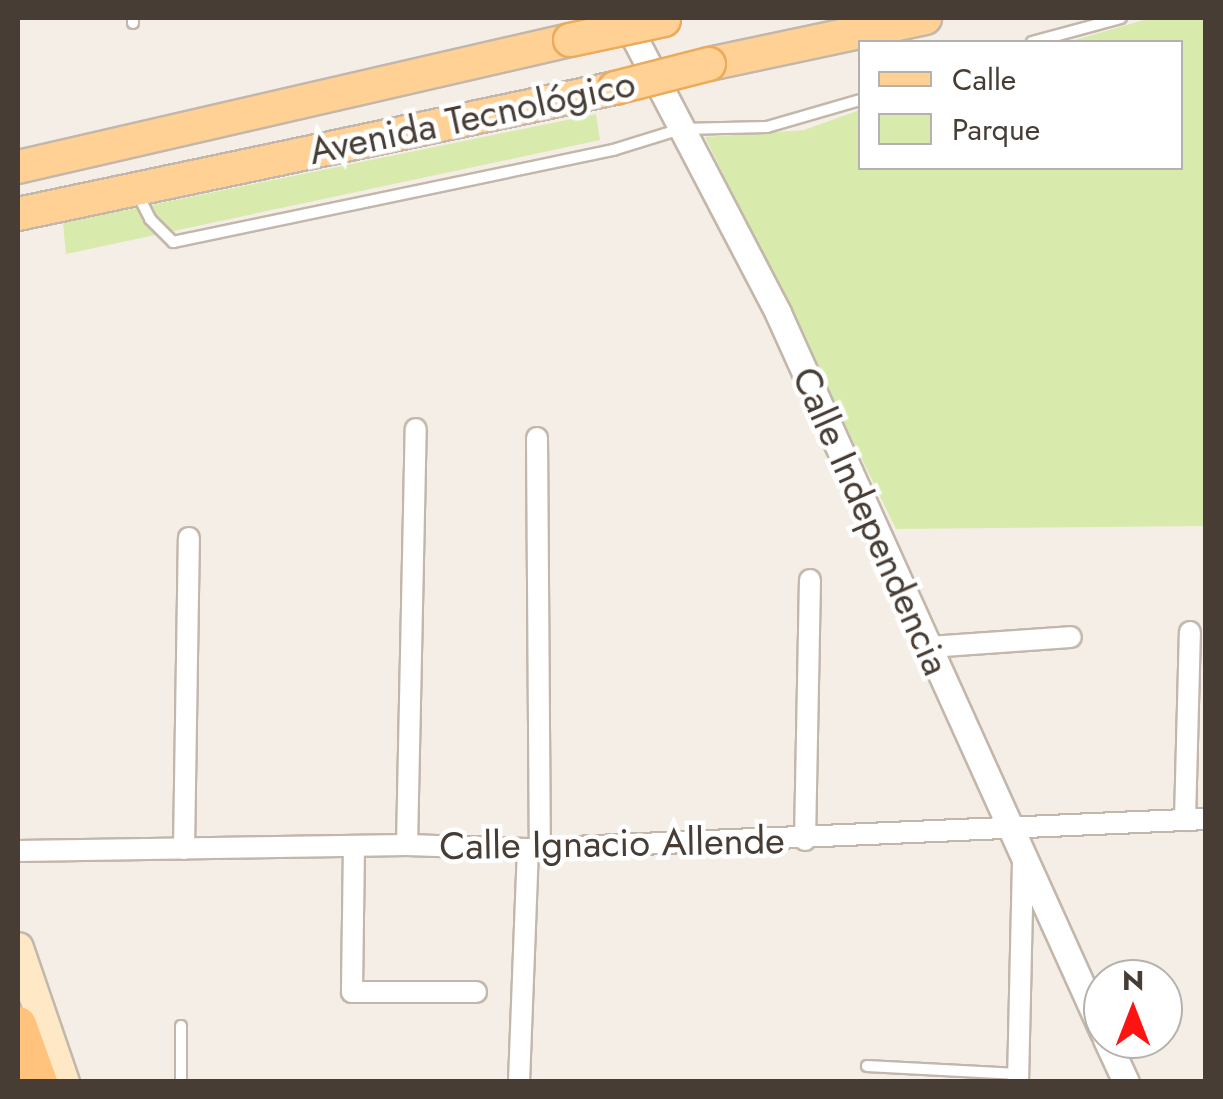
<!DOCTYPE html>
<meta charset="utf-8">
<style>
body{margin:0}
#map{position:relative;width:1223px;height:1099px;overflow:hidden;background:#f4eee6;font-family:Jost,sans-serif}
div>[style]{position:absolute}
.green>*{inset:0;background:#d8ebac}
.roads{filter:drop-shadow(2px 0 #c3b7ab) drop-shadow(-2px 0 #c3b7ab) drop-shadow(0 2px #c3b7ab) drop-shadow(0 -2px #c3b7ab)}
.service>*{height:10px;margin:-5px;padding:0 5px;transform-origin:5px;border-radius:5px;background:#fff}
.minor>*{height:20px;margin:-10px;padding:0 10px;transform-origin:10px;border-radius:10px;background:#fff}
.tertiary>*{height:25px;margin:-12.5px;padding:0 12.5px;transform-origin:12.5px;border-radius:12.5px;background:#fff}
.secondary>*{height:30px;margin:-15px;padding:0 15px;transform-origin:15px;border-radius:15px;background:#ffe8c5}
.primary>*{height:32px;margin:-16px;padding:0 16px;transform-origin:16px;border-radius:16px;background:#ffd194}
.trunk>*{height:35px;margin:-17.5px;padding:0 17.5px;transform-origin:17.5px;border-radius:17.5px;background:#ffc37d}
.bridges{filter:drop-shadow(2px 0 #ecab5c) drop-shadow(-2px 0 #ecab5c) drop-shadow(0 2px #ecab5c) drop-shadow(0 -2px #ecab5c)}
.primary-bridge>*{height:32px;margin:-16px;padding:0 16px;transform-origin:16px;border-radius:16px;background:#ffd194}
span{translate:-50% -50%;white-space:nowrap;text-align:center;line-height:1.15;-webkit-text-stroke:9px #fff;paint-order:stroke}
.street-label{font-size:38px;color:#473d35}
.frame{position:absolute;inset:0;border:20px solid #473d35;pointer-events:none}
.legend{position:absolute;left:858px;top:40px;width:325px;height:130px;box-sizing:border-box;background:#fff;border:2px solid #b5b1ae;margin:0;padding:12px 18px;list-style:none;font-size:30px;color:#473d35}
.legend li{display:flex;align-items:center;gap:20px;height:50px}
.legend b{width:50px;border:2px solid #b5b1ae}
.north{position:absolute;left:1083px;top:959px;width:100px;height:100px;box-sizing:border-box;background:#fff;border:2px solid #b5b1ae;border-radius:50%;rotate:0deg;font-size:28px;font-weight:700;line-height:40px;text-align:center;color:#473d35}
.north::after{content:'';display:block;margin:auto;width:35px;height:45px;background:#ff1312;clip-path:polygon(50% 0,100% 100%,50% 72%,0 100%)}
</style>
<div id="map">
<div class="green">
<div style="clip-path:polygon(1151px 18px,1205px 18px,1205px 526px,896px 529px,705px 137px,804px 130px,860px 110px,860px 168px,1180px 168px,1180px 42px,1068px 42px)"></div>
<div style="clip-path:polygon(596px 114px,600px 140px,66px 254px,63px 223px)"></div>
</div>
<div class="roads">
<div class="service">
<div style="left:133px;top:18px;width:5px;rotate:90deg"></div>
<div style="left:1032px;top:42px;width:92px;rotate:-15.1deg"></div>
<div style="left:138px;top:195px;width:27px;rotate:63deg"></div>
<div style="left:150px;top:219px;width:33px;rotate:45deg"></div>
<div style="left:173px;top:242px;width:450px;rotate:-11.8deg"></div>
<div style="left:613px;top:150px;width:71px;rotate:-17.2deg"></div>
<div style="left:681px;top:129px;width:86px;rotate:-1.3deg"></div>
<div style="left:767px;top:127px;width:97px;rotate:-16.2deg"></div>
<div style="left:181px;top:1026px;width:56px;rotate:90deg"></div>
<div style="left:867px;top:1066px;width:151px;rotate:3deg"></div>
</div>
<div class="minor">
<div style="left:537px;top:438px;width:411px;rotate:89.6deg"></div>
<div style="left:929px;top:647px;width:142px;rotate:-4deg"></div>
<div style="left:1185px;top:820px;width:188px;rotate:-88.5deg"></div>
<div style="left:805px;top:840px;width:260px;rotate:-88.9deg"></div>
<div style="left:407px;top:845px;width:416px;rotate:-88.8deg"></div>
<div style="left:354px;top:846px;width:146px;rotate:90.8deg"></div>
<div style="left:352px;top:992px;width:124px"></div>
<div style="left:184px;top:849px;width:311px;rotate:-89.1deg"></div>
<div style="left:18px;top:851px;width:389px;rotate:-0.9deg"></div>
<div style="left:407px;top:845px;width:121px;rotate:1.9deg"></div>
<div style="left:528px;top:849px;width:679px;rotate:-2.53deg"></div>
<div style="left:519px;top:1082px;width:233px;rotate:-87.8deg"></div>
<div style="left:1018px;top:1082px;width:223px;rotate:-88.7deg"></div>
</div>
<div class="tertiary">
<div style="left:624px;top:18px;width:333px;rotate:62.4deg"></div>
<div style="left:778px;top:313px;width:789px;rotate:65.68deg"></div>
<div style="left:1106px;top:1039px;width:47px;rotate:65.1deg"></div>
</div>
<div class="secondary">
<div style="left:18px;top:948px;width:142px;rotate:71.1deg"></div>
</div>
<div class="primary">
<div style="left:709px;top:64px;width:221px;rotate:-12deg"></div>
<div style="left:18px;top:167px;width:566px;rotate:-12.96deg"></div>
<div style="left:18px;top:214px;width:610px;rotate:-11.92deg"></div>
</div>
<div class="trunk">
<div style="left:18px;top:1024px;width:62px;rotate:70.1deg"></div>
</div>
</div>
<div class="bridges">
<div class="primary-bridge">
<div style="left:570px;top:40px;width:96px;rotate:-12deg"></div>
<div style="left:615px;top:88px;width:97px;rotate:-14.3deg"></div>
</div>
</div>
<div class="street-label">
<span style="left:472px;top:117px;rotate:-12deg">Avenida Tecnológico</span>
<span style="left:871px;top:521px;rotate:66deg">Calle Independencia</span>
<span style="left:612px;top:843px;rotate:-1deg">Calle Ignacio Allende</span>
</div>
<div class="frame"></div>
<ul class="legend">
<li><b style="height:12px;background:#ffd194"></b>Calle</li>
<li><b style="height:28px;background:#d8ebac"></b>Parque</li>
</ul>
<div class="north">N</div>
</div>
